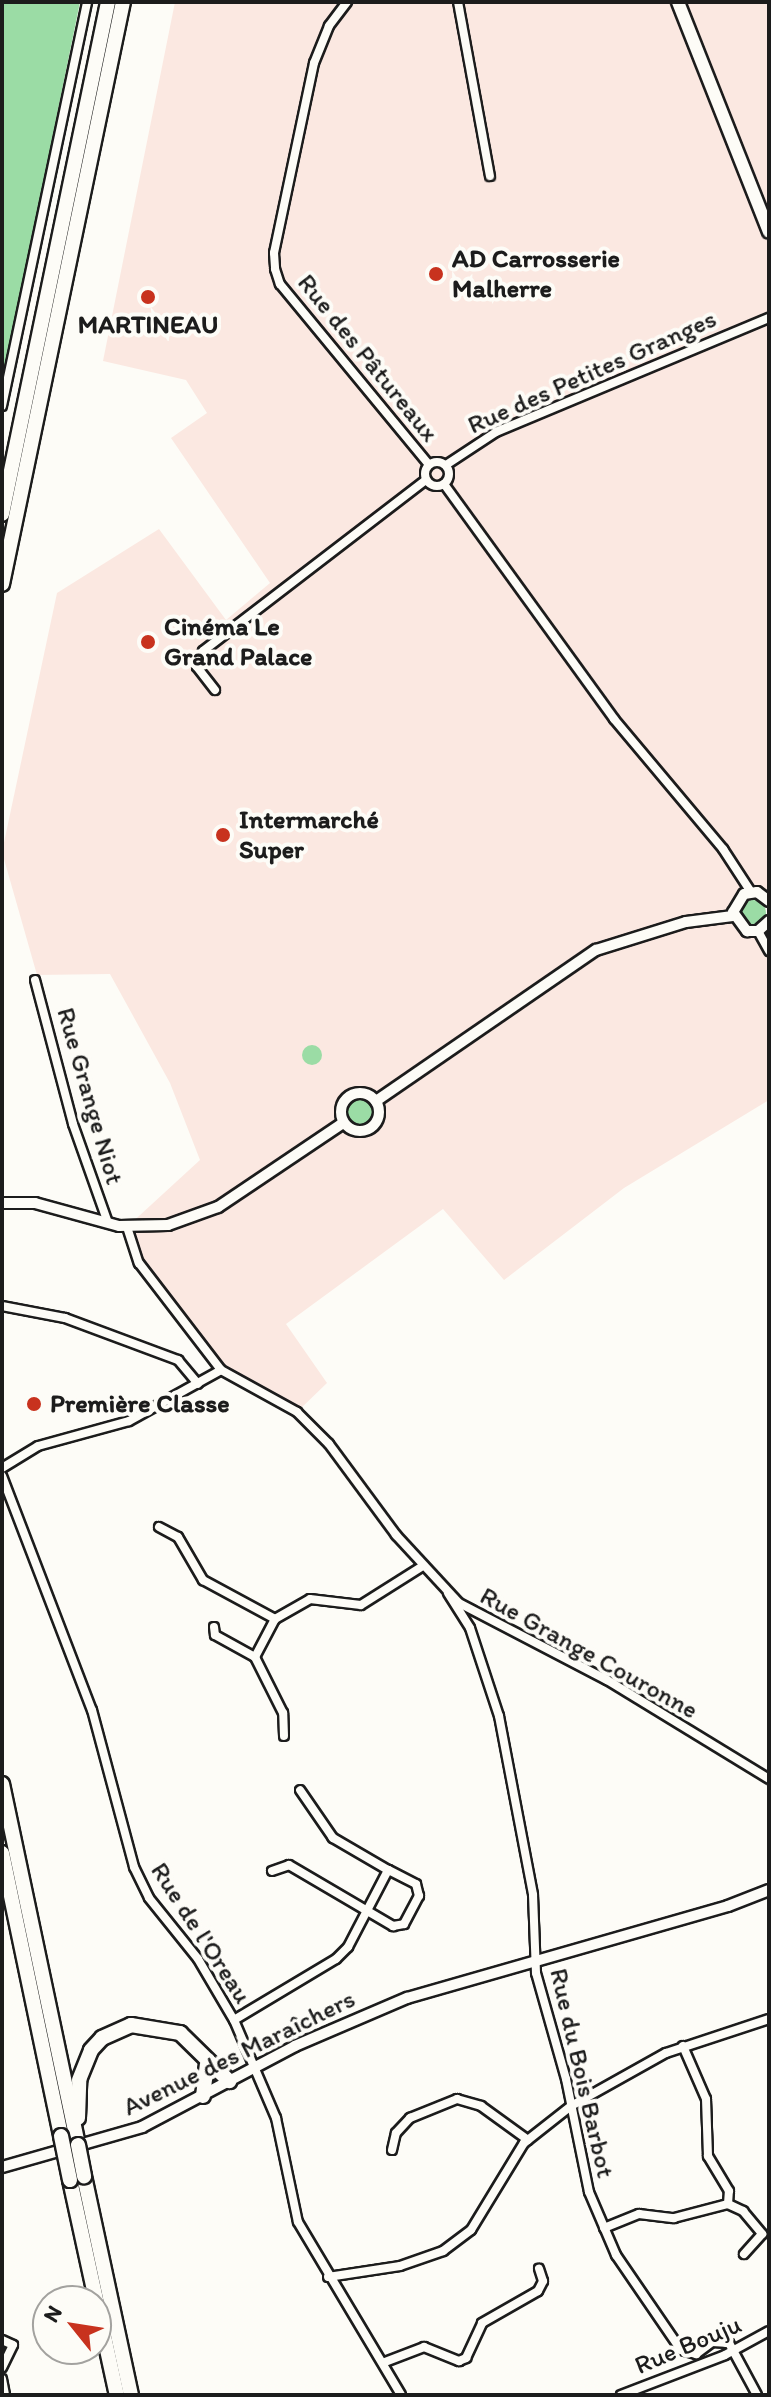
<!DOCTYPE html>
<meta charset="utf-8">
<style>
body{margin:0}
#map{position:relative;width:771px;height:2397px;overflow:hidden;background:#fdfcf7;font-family:Itim,sans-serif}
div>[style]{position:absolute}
.built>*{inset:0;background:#fbe8e1}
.green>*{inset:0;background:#9bdca5}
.round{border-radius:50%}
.roads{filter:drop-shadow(2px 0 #1c1c1c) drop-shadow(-2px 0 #1c1c1c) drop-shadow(0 2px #1c1c1c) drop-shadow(0 -2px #1c1c1c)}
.minor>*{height:8px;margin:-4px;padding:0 4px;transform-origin:4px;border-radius:4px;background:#fdfcf7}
.minor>.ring{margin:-4px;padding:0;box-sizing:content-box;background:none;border:8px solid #fdfcf7;border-radius:50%}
.tertiary>*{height:10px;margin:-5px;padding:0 5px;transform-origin:5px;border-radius:5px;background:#fdfcf7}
.tertiary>.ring{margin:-5px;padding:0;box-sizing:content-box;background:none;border:10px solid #fdfcf7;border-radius:50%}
.secondary>*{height:12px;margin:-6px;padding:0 6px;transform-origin:6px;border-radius:6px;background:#fdfcf7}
.trunk>*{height:14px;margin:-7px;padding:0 7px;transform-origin:7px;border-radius:7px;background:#fdfcf7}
.bridges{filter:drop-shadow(2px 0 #1c1c1c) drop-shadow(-2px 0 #1c1c1c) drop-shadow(0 2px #1c1c1c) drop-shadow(0 -2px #1c1c1c)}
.trunk-bridge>*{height:14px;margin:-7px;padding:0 7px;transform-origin:7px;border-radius:7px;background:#fdfcf7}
.dots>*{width:22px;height:22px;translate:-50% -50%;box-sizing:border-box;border:4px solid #fdfcf7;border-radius:50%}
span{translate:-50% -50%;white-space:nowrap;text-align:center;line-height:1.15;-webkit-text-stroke:8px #fdfcf7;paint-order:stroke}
.poi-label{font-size:26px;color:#1c1c1c;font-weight:700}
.left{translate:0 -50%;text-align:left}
.street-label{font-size:26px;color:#1c1c1c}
.frame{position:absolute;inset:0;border:4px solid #1c1c1c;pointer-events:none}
.north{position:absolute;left:32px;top:2285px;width:80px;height:80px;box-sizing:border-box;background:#fdfcf7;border:2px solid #a3a29f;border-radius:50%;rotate:300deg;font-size:22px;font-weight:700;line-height:32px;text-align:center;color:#1c1c1c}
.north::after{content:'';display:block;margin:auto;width:28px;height:36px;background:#c8321e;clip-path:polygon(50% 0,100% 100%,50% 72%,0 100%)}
</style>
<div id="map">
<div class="built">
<div style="clip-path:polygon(175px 2px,769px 2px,769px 901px,757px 892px,733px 906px,747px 931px,769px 921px,769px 1100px,624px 1188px,504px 1280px,443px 1209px,286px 1324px,327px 1383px,297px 1412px,232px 1379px,147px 1273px,127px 1227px,200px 1160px,170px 1083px,110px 974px,37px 975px,2px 852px,57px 593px,159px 529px,226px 620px,270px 583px,171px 438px,207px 413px,186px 380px,103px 361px)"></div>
</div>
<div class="green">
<div style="clip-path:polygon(2px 2px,80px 2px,2px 385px)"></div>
<div class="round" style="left:740px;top:900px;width:26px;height:26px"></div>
<div class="round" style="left:302px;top:1045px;width:20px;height:20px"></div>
<div class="round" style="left:345px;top:1097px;width:28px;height:28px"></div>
</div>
<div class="roads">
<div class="minor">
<div style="left:347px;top:2px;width:30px;rotate:127deg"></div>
<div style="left:329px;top:26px;width:40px;rotate:112deg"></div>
<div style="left:314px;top:63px;width:194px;rotate:101.9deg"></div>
<div style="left:274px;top:253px;width:16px;rotate:86deg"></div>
<div style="left:275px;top:269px;width:16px;rotate:72deg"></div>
<div style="left:280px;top:284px;width:234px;rotate:50.5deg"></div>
<div style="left:458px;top:2px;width:177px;rotate:79.6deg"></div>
<div style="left:2px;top:406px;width:413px;rotate:-78.1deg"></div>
<div class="ring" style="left:425px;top:462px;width:16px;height:16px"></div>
<div style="left:446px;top:465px;width:60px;rotate:-33.4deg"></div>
<div style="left:496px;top:432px;width:296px;rotate:-22.7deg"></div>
<div style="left:444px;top:484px;width:290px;rotate:54.1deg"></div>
<div style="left:614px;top:719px;width:170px;rotate:50deg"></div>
<div style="left:723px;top:849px;width:51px;rotate:56.9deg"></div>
<div style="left:215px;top:690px;width:29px;rotate:-128deg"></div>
<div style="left:197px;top:667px;width:17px;rotate:-69deg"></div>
<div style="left:203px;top:651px;width:281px;rotate:-37.5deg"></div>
<div style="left:758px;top:931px;width:23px;rotate:61deg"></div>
<div style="left:35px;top:980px;width:149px;rotate:75.2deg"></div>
<div style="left:73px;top:1124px;width:105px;rotate:70.5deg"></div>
<div style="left:127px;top:1227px;width:38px;rotate:72deg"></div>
<div style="left:139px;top:1263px;width:135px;rotate:52.5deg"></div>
<div style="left:221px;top:1370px;width:87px;rotate:28.9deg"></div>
<div style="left:297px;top:1412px;width:45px;rotate:45deg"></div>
<div style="left:329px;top:1444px;width:113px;rotate:53.6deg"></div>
<div style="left:396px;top:1535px;width:93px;rotate:47.2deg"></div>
<div style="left:459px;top:1603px;width:167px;rotate:27.5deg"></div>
<div style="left:607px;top:1680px;width:190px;rotate:31.4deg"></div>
<div style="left:2px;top:1306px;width:64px;rotate:10.8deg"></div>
<div style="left:65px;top:1318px;width:121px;rotate:20.4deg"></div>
<div style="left:178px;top:1360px;width:31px;rotate:50deg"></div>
<div style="left:2px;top:1468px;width:42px;rotate:-31.4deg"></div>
<div style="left:38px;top:1446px;width:94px;rotate:-15.4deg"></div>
<div style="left:129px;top:1421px;width:105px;rotate:-29deg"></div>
<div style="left:2px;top:1476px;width:251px;rotate:69deg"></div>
<div style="left:92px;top:1710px;width:163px;rotate:75deg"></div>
<div style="left:134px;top:1867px;width:34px;rotate:64deg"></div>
<div style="left:149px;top:1898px;width:78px;rotate:51.2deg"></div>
<div style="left:198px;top:1959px;width:71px;rotate:59.5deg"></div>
<div style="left:234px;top:2020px;width:107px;rotate:66.8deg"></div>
<div style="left:276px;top:2118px;width:106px;rotate:78.1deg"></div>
<div style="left:298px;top:2222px;width:201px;rotate:59.2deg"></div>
<div style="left:159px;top:1527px;width:21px;rotate:28deg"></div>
<div style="left:178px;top:1537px;width:50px;rotate:59.8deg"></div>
<div style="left:203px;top:1580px;width:82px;rotate:28.4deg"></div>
<div style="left:448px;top:1593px;width:41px;rotate:57.8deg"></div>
<div style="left:470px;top:1628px;width:93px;rotate:71.8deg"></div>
<div style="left:499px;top:1716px;width:182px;rotate:79.2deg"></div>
<div style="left:533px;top:1895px;width:78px;rotate:87.8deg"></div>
<div style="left:536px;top:1973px;width:110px;rotate:74.2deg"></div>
<div style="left:566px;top:2079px;width:115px;rotate:78.5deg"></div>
<div style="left:589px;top:2192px;width:69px;rotate:66.8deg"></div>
<div style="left:616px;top:2255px;width:115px;rotate:55.6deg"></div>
<div style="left:681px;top:2350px;width:16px;rotate:15deg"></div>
<div style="left:696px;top:2354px;width:20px;rotate:-37deg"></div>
<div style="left:712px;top:2342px;width:17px;rotate:3deg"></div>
<div style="left:729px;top:2343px;width:59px;rotate:61.7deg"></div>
<div style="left:214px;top:1627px;width:8px;rotate:83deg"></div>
<div style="left:215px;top:1635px;width:46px;rotate:28.8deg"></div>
<div style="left:284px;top:1736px;width:23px;rotate:-92deg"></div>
<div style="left:283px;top:1713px;width:63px;rotate:-116.6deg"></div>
<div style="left:255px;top:1657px;width:43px;rotate:-62.2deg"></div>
<div style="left:275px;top:1619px;width:40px;rotate:-29.7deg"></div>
<div style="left:310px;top:1599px;width:51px;rotate:6.7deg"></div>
<div style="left:361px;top:1605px;width:73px;rotate:-32.2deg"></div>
<div style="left:272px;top:1871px;width:18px;rotate:-19deg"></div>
<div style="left:289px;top:1865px;width:121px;rotate:30.4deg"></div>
<div style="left:393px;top:1926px;width:11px;rotate:-10deg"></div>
<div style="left:404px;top:1924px;width:32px;rotate:-62deg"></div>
<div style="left:419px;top:1896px;width:12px;rotate:-104deg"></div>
<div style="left:416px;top:1884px;width:31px;rotate:-153deg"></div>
<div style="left:234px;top:2020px;width:119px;rotate:-30.9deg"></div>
<div style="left:336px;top:1959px;width:17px;rotate:-45deg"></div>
<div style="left:348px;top:1947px;width:87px;rotate:-62.5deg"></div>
<div style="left:388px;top:1870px;width:64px;rotate:-149.8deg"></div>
<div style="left:333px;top:1838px;width:58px;rotate:-124.5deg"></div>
<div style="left:392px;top:2150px;width:17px;rotate:-77deg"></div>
<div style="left:396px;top:2133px;width:21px;rotate:-47deg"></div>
<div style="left:410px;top:2118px;width:51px;rotate:-22deg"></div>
<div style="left:457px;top:2099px;width:25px;rotate:16deg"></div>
<div style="left:481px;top:2106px;width:58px;rotate:35.9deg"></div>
<div style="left:728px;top:2204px;width:17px;rotate:25deg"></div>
<div style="left:743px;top:2211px;width:30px;rotate:50deg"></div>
<div style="left:762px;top:2234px;width:27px;rotate:132deg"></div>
<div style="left:604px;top:2228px;width:38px;rotate:-22deg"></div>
<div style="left:639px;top:2214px;width:35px;rotate:7deg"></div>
<div style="left:674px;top:2218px;width:56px;rotate:-14.5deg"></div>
<div style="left:728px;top:2204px;width:13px;rotate:-86deg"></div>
<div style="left:729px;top:2191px;width:41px;rotate:-121deg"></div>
<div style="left:708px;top:2156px;width:57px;rotate:-92deg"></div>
<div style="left:706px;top:2099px;width:58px;rotate:-113.5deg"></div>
<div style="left:328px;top:2277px;width:73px;rotate:-8.7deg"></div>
<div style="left:400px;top:2266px;width:46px;rotate:-19.2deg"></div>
<div style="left:443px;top:2251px;width:35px;rotate:-37deg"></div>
<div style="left:471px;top:2230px;width:102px;rotate:-58.7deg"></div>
<div style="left:524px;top:2143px;width:60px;rotate:-38.2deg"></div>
<div style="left:571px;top:2106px;width:109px;rotate:-29.2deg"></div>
<div style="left:666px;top:2053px;width:108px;rotate:-18.3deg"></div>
<div style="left:2px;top:2340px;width:12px;rotate:24deg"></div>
<div style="left:13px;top:2345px;width:25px;rotate:116deg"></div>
<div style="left:385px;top:2362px;width:42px;rotate:-21deg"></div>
<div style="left:424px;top:2347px;width:38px;rotate:22deg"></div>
<div style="left:459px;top:2361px;width:8px;rotate:-23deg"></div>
<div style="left:466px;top:2358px;width:38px;rotate:-65deg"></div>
<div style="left:482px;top:2323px;width:64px;rotate:-29.7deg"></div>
<div style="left:538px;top:2291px;width:11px;rotate:-63deg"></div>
<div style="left:543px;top:2281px;width:13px;rotate:-108deg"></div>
<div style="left:2px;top:2379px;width:16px;rotate:79deg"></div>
<div style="left:621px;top:2395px;width:111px;rotate:-21deg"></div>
<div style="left:725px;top:2355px;width:50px;rotate:-28.6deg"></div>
</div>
<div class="tertiary">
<div style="left:769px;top:901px;width:15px;rotate:-143deg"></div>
<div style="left:757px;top:892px;width:13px;rotate:171deg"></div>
<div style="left:744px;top:894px;width:21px;rotate:121deg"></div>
<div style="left:733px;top:912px;width:24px;rotate:54deg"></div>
<div style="left:747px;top:931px;width:11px"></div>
<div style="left:758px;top:931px;width:15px;rotate:-42deg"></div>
<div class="ring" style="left:341px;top:1093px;width:28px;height:28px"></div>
<div style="left:376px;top:1101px;width:267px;rotate:-34.5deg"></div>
<div style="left:596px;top:950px;width:94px;rotate:-17.3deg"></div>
<div style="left:686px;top:922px;width:47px;rotate:-7.3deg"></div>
<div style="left:2px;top:1203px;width:33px"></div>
<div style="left:35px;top:1203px;width:87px;rotate:15.3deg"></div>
<div style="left:119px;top:1226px;width:49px;rotate:-1.2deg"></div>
<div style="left:168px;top:1225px;width:53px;rotate:-19.8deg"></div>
<div style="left:218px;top:1207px;width:151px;rotate:-33.9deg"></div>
<div style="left:2px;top:2167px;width:146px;rotate:-15.9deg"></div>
<div style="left:142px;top:2127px;width:173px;rotate:-27.9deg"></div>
<div style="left:295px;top:2046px;width:122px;rotate:-23.2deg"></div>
<div style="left:407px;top:1998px;width:334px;rotate:-16deg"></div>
<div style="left:728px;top:1906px;width:44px;rotate:-21.3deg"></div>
</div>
<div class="secondary">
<div style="left:678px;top:2px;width:247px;rotate:68.4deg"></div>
</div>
<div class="trunk">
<div style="left:2px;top:514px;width:523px;rotate:-78.3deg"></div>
<div style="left:2px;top:584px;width:594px;rotate:-78.26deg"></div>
<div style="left:2px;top:1784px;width:369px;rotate:78.1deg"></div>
<div style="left:2px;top:1853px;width:289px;rotate:78.2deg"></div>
<div style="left:203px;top:2096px;width:31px;rotate:-83deg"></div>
<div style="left:78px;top:2118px;width:38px;rotate:-88deg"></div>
<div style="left:79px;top:2080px;width:32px;rotate:-68deg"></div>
<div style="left:91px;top:2050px;width:16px;rotate:-47deg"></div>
<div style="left:102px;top:2038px;width:32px;rotate:-24deg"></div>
<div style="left:131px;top:2025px;width:50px;rotate:9.3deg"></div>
<div style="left:180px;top:2033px;width:69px;rotate:44.4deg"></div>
<div style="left:84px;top:2176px;width:224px;rotate:77.9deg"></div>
<div style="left:70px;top:2180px;width:220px;rotate:77.7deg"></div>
</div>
</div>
<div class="bridges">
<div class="trunk-bridge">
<div style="left:61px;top:2136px;width:45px;rotate:78.4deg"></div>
<div style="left:78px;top:2145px;width:32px;rotate:79deg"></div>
</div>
</div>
<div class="dots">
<div style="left:436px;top:274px;background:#c8321e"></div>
<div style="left:148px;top:297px;background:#c8321e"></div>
<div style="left:148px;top:642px;background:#c8321e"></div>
<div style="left:223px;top:835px;background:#c8321e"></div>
<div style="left:34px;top:1404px;background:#c8321e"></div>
</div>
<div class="poi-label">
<span class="left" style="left:452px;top:274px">AD Carrosserie<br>Malherre</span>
<span style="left:148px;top:325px">MARTINEAU</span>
<span class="left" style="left:164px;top:642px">Cinéma Le<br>Grand Palace</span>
<span class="left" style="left:239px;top:835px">Intermarché<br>Super</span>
<span class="left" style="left:50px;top:1404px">Première Classe</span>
</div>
<div class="street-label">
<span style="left:368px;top:358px;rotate:51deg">Rue des Pâtureaux</span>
<span style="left:592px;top:372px;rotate:-24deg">Rue des Petites Granges</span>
<span style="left:90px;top:1096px;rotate:74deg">Rue Grange Niot</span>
<span style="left:589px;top:1653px;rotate:29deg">Rue Grange Couronne</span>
<span style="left:201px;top:1933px;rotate:57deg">Rue de l'Oreau</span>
<span style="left:239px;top:2053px;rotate:-26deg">Avenue des Maraîchers</span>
<span style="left:582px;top:2073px;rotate:77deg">Rue du Bois Barbot</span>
<span style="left:688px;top:2345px;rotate:-23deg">Rue Bouju</span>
</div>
<div class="frame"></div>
<div class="north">N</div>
</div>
